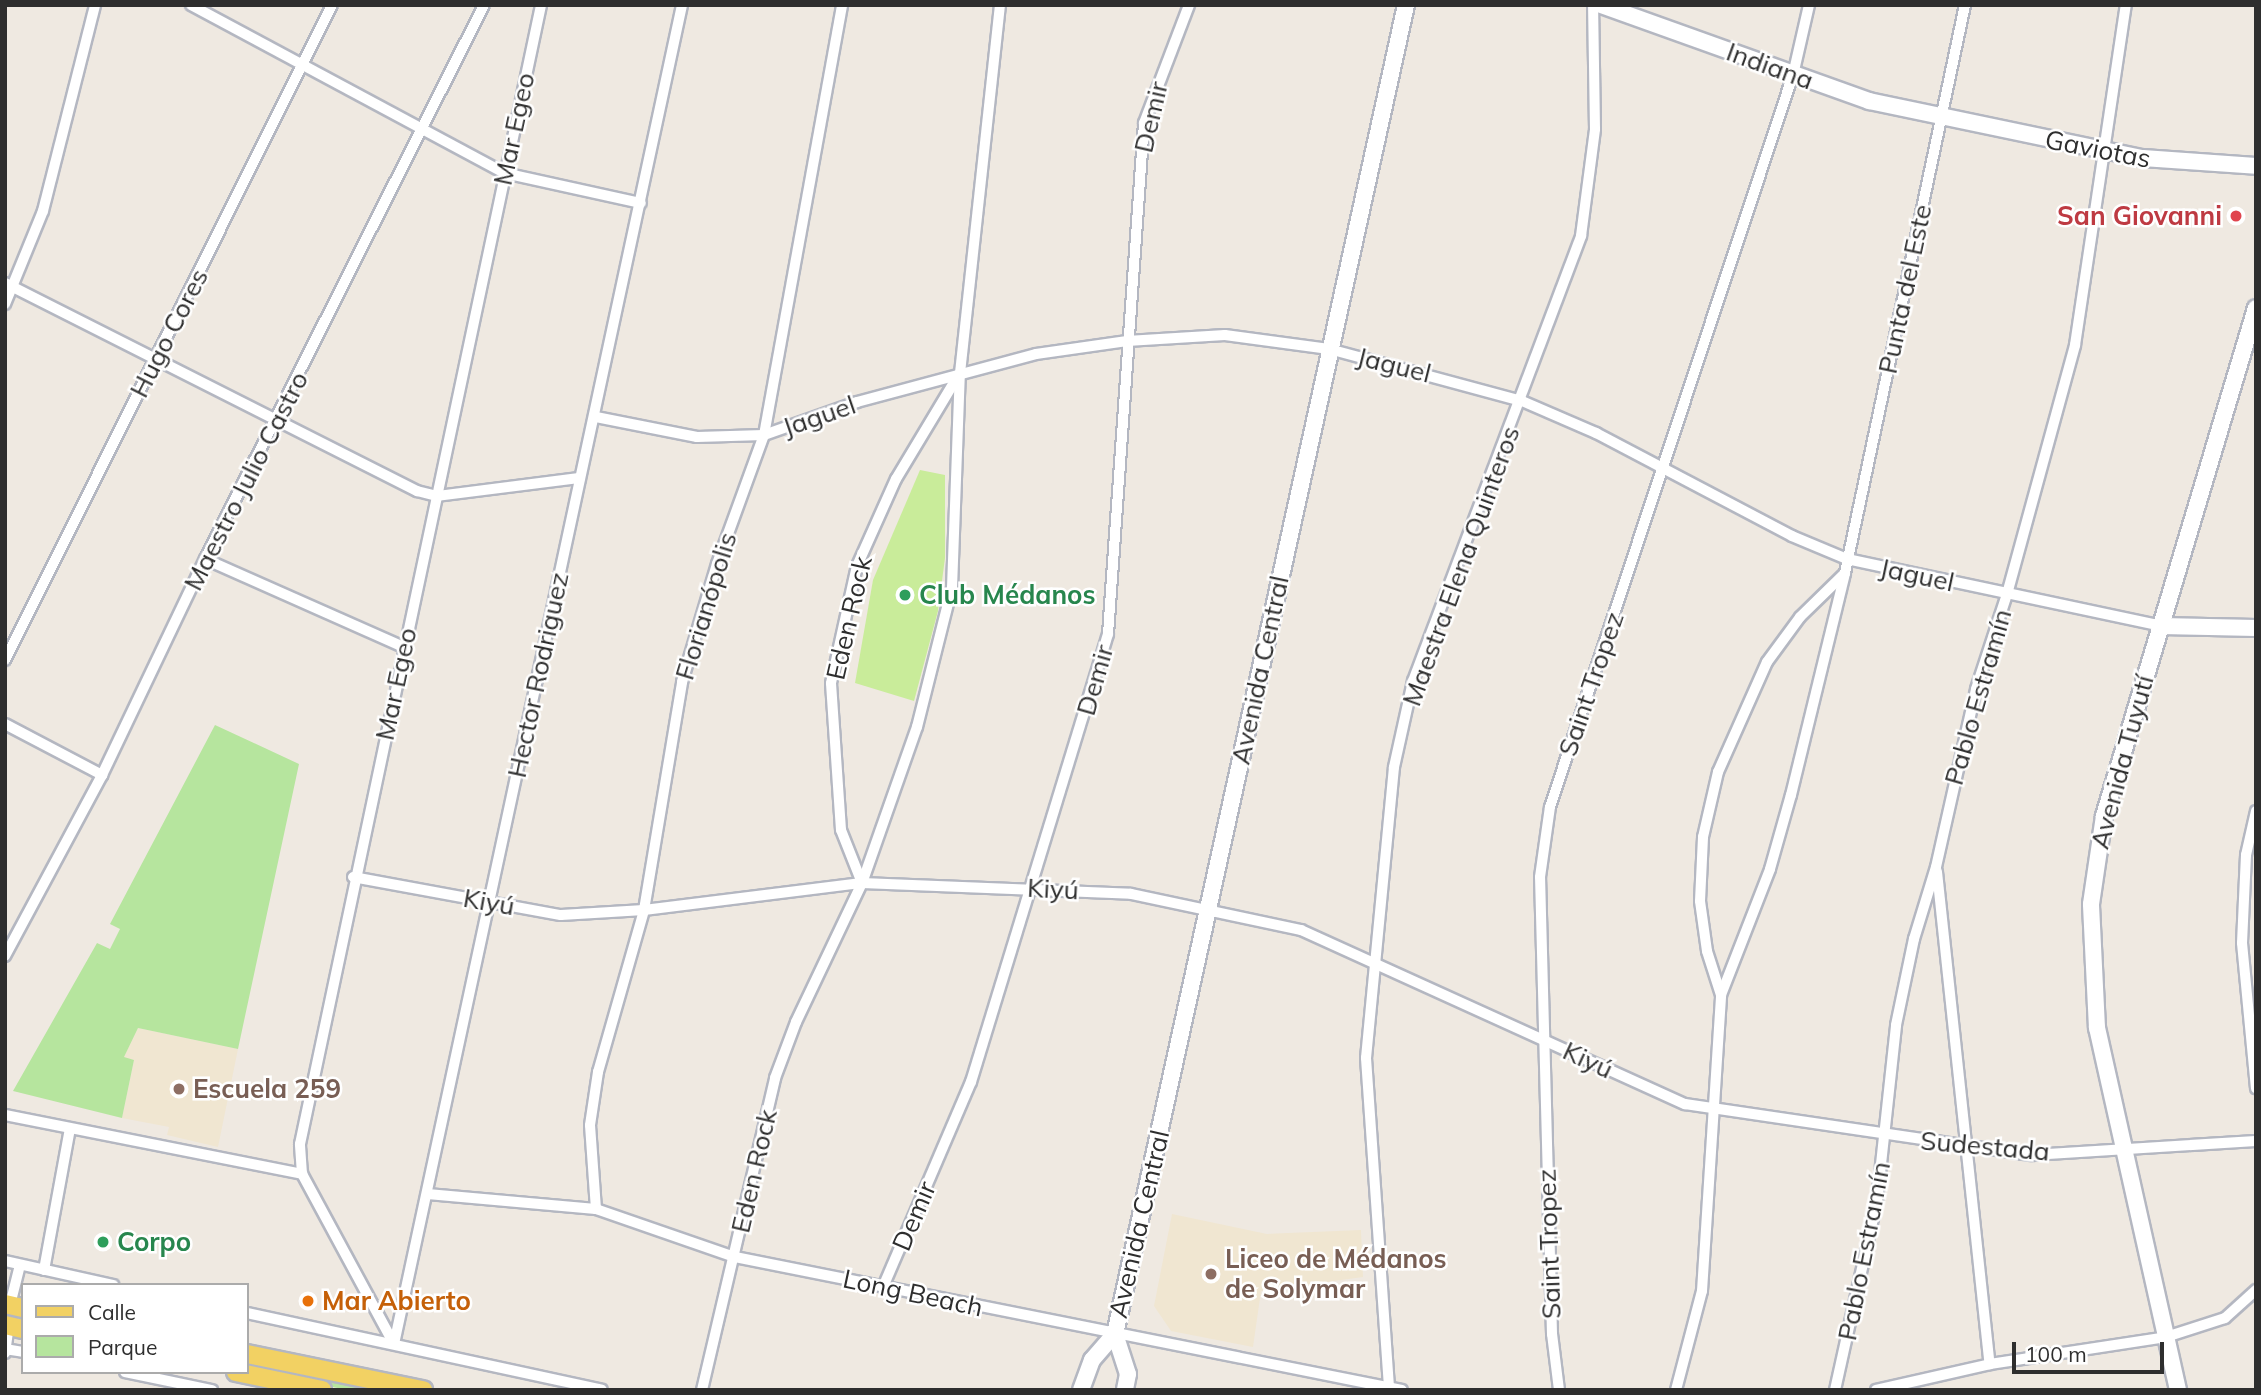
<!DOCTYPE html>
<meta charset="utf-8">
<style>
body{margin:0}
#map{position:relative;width:2261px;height:1395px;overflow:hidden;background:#efe9e1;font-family:Mulish,sans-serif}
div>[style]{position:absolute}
.education>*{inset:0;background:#f0e6d1}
.green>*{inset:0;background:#b6e59e}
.pitch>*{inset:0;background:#c9ec9a}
.roads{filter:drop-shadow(2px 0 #b4b7c1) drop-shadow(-2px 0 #b4b7c1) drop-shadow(0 2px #b4b7c1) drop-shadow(0 -2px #b4b7c1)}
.street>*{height:10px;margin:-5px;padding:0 5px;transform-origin:5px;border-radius:5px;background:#fff}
.secondary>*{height:16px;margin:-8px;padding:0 8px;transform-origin:8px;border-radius:8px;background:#fff}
.primary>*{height:18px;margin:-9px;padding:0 9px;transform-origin:9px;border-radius:9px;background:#f2d163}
.dots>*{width:19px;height:19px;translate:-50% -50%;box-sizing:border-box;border:4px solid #fff;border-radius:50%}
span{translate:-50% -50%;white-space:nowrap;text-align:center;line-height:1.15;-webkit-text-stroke:5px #fff;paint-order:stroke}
.street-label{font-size:26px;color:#2e2e2e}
.health-label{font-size:26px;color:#be3a42;font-weight:700}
.right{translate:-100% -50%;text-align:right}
.leisure-label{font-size:26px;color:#27864d;font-weight:700}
.left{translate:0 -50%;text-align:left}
.education-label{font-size:26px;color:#785e54;font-weight:700}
.food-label{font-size:26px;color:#c56008;font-weight:700}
.frame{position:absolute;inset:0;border:7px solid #2e2e2e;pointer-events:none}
.legend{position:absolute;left:21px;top:1283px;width:228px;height:91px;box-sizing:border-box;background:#fff;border:2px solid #ababab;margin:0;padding:9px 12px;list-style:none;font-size:21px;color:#2e2e2e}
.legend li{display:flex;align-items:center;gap:14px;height:35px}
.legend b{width:35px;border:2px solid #ababab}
.scale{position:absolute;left:2012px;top:1342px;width:152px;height:32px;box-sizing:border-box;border:4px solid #2e2e2e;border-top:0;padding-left:9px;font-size:21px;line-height:24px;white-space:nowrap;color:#2e2e2e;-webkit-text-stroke:5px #fff;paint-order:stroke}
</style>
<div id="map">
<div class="education">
<div style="clip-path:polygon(138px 1028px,238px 1049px,218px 1147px,167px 1135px,169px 1127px,122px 1118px,134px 1060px,123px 1058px)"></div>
<div style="clip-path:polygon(1172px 1214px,1267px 1234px,1361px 1230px,1363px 1277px,1261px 1291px,1253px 1347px,1171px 1331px,1154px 1306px)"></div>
</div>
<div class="green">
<div style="clip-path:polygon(215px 725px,299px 764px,238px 1049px,138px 1028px,124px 1057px,134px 1060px,122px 1118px,13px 1091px,97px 943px,110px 949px,120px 929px,110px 924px)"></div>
<div style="clip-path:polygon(247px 1359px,396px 1390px,347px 1390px,247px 1369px)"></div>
</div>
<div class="pitch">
<div style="clip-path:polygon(920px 470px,945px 475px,945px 558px,938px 611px,914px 701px,855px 683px,873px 580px)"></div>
</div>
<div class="roads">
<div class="street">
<div style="left:191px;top:5px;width:355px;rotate:28.2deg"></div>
<div style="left:504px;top:173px;width:140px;rotate:12.4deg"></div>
<div style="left:5px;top:283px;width:462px;rotate:26.8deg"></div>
<div style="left:417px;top:491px;width:21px;rotate:14deg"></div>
<div style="left:437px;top:496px;width:144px;rotate:-7.2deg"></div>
<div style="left:5px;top:304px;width:100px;rotate:-67.8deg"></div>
<div style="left:43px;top:211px;width:212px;rotate:-75.8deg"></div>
<div style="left:596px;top:417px;width:103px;rotate:11.2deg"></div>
<div style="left:697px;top:437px;width:67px;rotate:-1.7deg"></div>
<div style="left:764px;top:435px;width:99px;rotate:-19.5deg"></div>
<div style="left:857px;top:402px;width:185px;rotate:-15deg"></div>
<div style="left:1036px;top:354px;width:92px;rotate:-8.1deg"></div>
<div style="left:1127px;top:341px;width:98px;rotate:-3.5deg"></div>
<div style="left:1225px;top:335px;width:105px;rotate:7.7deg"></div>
<div style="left:1329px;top:349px;width:200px;rotate:15.1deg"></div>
<div style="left:1522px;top:401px;width:81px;rotate:23.4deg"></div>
<div style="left:1596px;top:433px;width:221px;rotate:27.7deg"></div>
<div style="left:1792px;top:536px;width:60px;rotate:22.7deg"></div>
<div style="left:1847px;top:559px;width:321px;rotate:12deg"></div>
<div style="left:205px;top:559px;width:218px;rotate:23.9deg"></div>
<div style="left:5px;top:660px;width:732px;rotate:-63.47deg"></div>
<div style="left:5px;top:724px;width:110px;rotate:27.7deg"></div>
<div style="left:2256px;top:811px;width:45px;rotate:102.8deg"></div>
<div style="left:2246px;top:855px;width:88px;rotate:92.6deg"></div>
<div style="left:2242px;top:943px;width:146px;rotate:84.5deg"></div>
<div style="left:1937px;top:872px;width:495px;rotate:83.9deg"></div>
<div style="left:353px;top:877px;width:211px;rotate:10.4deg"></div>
<div style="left:561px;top:915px;width:83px;rotate:-3.4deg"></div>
<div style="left:644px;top:910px;width:220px;rotate:-7.1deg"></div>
<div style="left:862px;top:883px;width:269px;rotate:2.3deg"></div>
<div style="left:1131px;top:894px;width:174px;rotate:12deg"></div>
<div style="left:1301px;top:930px;width:422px;rotate:24.4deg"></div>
<div style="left:1685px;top:1104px;width:351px;rotate:8.4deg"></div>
<div style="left:2032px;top:1155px;width:224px;rotate:-3.6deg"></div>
<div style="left:862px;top:883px;width:57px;rotate:-111.6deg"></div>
<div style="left:841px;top:830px;width:147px;rotate:-93.9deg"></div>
<div style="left:831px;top:683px;width:120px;rotate:-77.5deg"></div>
<div style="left:857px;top:566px;width:95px;rotate:-65.9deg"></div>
<div style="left:896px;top:479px;width:120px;rotate:-59deg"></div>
<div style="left:5px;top:956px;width:205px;rotate:-61.8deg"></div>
<div style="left:102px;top:775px;width:239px;rotate:-64.5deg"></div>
<div style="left:205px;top:559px;width:620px;rotate:-63.27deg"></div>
<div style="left:1721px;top:995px;width:46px;rotate:-107.7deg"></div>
<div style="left:1707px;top:951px;width:50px;rotate:-98deg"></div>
<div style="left:1700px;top:901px;width:64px;rotate:-87.3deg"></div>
<div style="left:1703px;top:837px;width:67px;rotate:-77deg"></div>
<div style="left:1718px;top:772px;width:120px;rotate:-66deg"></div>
<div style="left:1767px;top:662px;width:56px;rotate:-53.7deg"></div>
<div style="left:1800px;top:617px;width:60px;rotate:-44.3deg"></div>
<div style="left:5px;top:1115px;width:303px;rotate:11.2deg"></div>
<div style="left:427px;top:1194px;width:170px;rotate:5.1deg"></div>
<div style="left:596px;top:1209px;width:147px;rotate:19.1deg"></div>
<div style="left:735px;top:1257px;width:680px;rotate:11.28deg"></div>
<div style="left:596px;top:1209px;width:84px;rotate:-94.1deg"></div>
<div style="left:590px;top:1125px;width:54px;rotate:-81.4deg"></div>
<div style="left:598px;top:1072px;width:168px;rotate:-74.1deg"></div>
<div style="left:644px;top:910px;width:231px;rotate:-80.5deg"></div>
<div style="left:682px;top:682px;width:123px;rotate:-73.5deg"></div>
<div style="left:717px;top:564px;width:137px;rotate:-70deg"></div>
<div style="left:764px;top:435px;width:437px;rotate:-79.7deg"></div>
<div style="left:5px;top:1261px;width:111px;rotate:12.5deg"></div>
<div style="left:44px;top:1270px;width:143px;rotate:-79.6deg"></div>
<div style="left:883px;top:1287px;width:223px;rotate:-66.8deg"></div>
<div style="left:971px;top:1082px;width:468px;rotate:-73deg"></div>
<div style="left:1108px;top:634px;width:512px;rotate:-85.97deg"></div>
<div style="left:1144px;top:123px;width:126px;rotate:-69.1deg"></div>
<div style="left:10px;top:1305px;width:41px;rotate:-76deg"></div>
<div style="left:247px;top:1313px;width:363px;rotate:12.2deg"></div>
<div style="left:394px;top:1344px;width:193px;rotate:-118.4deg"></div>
<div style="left:302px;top:1174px;width:30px;rotate:-94deg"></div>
<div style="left:300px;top:1144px;width:1164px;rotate:-78.05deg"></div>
<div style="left:394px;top:1344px;width:1370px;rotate:-77.86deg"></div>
<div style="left:5px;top:1349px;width:18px;rotate:9deg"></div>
<div style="left:5px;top:1353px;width:27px;rotate:-82deg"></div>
<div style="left:125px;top:1372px;width:89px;rotate:11.7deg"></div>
<div style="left:1389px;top:1387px;width:330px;rotate:-94deg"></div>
<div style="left:1366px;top:1058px;width:292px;rotate:-84.5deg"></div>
<div style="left:1394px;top:767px;width:88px;rotate:-77.5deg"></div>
<div style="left:1413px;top:681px;width:476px;rotate:-69.3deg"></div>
<div style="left:1581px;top:236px;width:108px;rotate:-82.5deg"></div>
<div style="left:1595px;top:129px;width:124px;rotate:-90.9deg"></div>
<div style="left:702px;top:1390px;width:320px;rotate:-76.8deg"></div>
<div style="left:775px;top:1078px;width:60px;rotate:-69.4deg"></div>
<div style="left:796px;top:1022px;width:154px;rotate:-64.6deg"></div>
<div style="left:862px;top:883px;width:165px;rotate:-70.6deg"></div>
<div style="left:917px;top:727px;width:143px;rotate:-75.9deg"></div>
<div style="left:952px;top:588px;width:215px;rotate:-87.9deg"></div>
<div style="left:960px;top:373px;width:370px;rotate:-83.8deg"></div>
<div style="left:1559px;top:1390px;width:56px;rotate:-97.1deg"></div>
<div style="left:1552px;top:1334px;width:457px;rotate:-91.5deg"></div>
<div style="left:1540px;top:877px;width:71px;rotate:-81.9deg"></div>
<div style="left:1550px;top:807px;width:771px;rotate:-71.64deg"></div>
<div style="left:1793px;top:75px;width:72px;rotate:-77.1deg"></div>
<div style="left:1676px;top:1390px;width:102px;rotate:-75.3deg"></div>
<div style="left:1702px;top:1291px;width:297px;rotate:-86.3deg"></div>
<div style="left:1721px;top:995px;width:135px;rotate:-68.7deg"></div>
<div style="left:1770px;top:869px;width:77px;rotate:-74.2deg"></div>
<div style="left:1791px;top:795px;width:228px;rotate:-76.3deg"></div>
<div style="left:1845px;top:573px;width:581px;rotate:-78.07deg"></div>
<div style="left:1835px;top:1390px;width:194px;rotate:-77.5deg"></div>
<div style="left:1877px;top:1201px;width:177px;rotate:-83.8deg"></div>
<div style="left:1896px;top:1025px;width:88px;rotate:-78.2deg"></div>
<div style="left:1914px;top:939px;width:75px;rotate:-73deg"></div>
<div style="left:1936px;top:867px;width:182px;rotate:-77.3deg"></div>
<div style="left:1976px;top:689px;width:100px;rotate:-71.9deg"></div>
<div style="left:2007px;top:594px;width:258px;rotate:-74.7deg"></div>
<div style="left:2075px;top:345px;width:344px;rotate:-81.5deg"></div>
<div style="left:1876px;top:1390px;width:117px;rotate:-12.8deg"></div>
<div style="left:1990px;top:1364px;width:178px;rotate:-8.7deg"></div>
<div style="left:2166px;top:1337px;width:62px;rotate:-17.9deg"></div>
<div style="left:2225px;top:1318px;width:42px;rotate:-42.1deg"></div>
</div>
<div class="secondary">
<div style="left:1601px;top:5px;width:285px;rotate:19.7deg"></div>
<div style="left:1869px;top:101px;width:280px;rotate:11.8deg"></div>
<div style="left:2143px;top:158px;width:113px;rotate:4deg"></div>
<div style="left:2161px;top:626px;width:95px;rotate:1.2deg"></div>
<div style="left:1115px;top:1334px;width:42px;rotate:72deg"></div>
<div style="left:1128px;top:1374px;width:16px;rotate:101deg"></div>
<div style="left:1081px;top:1390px;width:32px;rotate:-70deg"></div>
<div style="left:1092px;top:1360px;width:35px;rotate:-49deg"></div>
<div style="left:1115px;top:1334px;width:1360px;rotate:-77.65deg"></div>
<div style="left:2178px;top:1390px;width:371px;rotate:-102.6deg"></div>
<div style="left:2097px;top:1028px;width:124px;rotate:-92.8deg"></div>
<div style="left:2091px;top:904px;width:89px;rotate:-81.6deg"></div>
<div style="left:2104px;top:816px;width:530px;rotate:-73.34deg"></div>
</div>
<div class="primary">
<div style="left:5px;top:1304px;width:18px;rotate:13deg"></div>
<div style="left:5px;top:1325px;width:18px;rotate:13deg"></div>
<div style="left:247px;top:1354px;width:180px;rotate:11.6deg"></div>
<div style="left:236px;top:1372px;width:88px;rotate:11.8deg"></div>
</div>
</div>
<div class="dots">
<div style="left:2236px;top:216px;background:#e0444e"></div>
<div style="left:905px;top:595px;background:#2e9e5b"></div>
<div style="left:179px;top:1089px;background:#8d6e63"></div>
<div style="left:103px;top:1242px;background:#2e9e5b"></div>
<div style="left:1211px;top:1274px;background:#8d6e63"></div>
<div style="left:308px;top:1301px;background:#e8710a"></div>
</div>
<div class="street-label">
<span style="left:1770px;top:66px;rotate:20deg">Indiana</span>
<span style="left:1151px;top:117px;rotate:-77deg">Demir</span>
<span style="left:514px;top:129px;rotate:-78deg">Mar Egeo</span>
<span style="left:2098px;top:149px;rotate:11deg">Gaviotas</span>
<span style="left:1905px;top:289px;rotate:-78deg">Punta del Este</span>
<span style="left:169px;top:333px;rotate:-63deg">Hugo Cores</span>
<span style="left:1394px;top:365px;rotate:14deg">Jaguel</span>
<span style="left:819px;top:416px;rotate:-19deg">Jaguel</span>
<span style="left:246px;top:481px;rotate:-63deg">Maestro Julio Castro</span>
<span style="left:1461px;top:566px;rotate:-70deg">Maestra Elena Quinteros</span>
<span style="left:1917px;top:575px;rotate:12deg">Jaguel</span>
<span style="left:706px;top:606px;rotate:-73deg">Florianópolis</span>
<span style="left:849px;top:618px;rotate:-77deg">Eden Rock</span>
<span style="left:1260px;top:670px;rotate:-78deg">Avenida Central</span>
<span style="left:538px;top:675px;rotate:-78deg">Hector Rodriguez</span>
<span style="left:1095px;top:680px;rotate:-74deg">Demir</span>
<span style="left:396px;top:684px;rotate:-78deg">Mar Egeo</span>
<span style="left:1591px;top:684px;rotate:-71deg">Saint Tropez</span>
<span style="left:1978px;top:697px;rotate:-74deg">Pablo Estramín</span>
<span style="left:2122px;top:762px;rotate:-75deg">Avenida Tuyutí</span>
<span style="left:1053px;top:889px;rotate:3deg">Kiyú</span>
<span style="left:489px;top:902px;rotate:10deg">Kiyú</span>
<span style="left:1588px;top:1060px;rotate:25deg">Kiyú</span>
<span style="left:1985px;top:1146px;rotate:5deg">Sudestada</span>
<span style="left:754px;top:1171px;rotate:-77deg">Eden Rock</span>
<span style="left:914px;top:1216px;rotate:-67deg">Demir</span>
<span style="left:1139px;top:1224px;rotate:-77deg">Avenida Central</span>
<span style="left:1549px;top:1244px;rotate:-92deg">Saint Tropez</span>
<span style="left:1864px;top:1251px;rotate:-79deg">Pablo Estramín</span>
<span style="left:913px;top:1293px;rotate:12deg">Long Beach</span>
</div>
<div class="health-label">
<span class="right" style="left:2222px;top:216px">San Giovanni</span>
</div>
<div class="leisure-label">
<span class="left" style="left:919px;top:595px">Club Médanos</span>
<span class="left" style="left:117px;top:1242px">Corpo</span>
</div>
<div class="education-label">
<span class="left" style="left:193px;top:1089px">Escuela 259</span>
<span class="left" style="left:1225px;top:1274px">Liceo de Médanos<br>de Solymar</span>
</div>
<div class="food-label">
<span class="left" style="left:322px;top:1301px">Mar Abierto</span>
</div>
<div class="frame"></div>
<ul class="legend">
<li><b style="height:9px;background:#f2d163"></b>Calle</li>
<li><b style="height:19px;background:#b6e59e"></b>Parque</li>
</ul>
<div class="scale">100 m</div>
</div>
